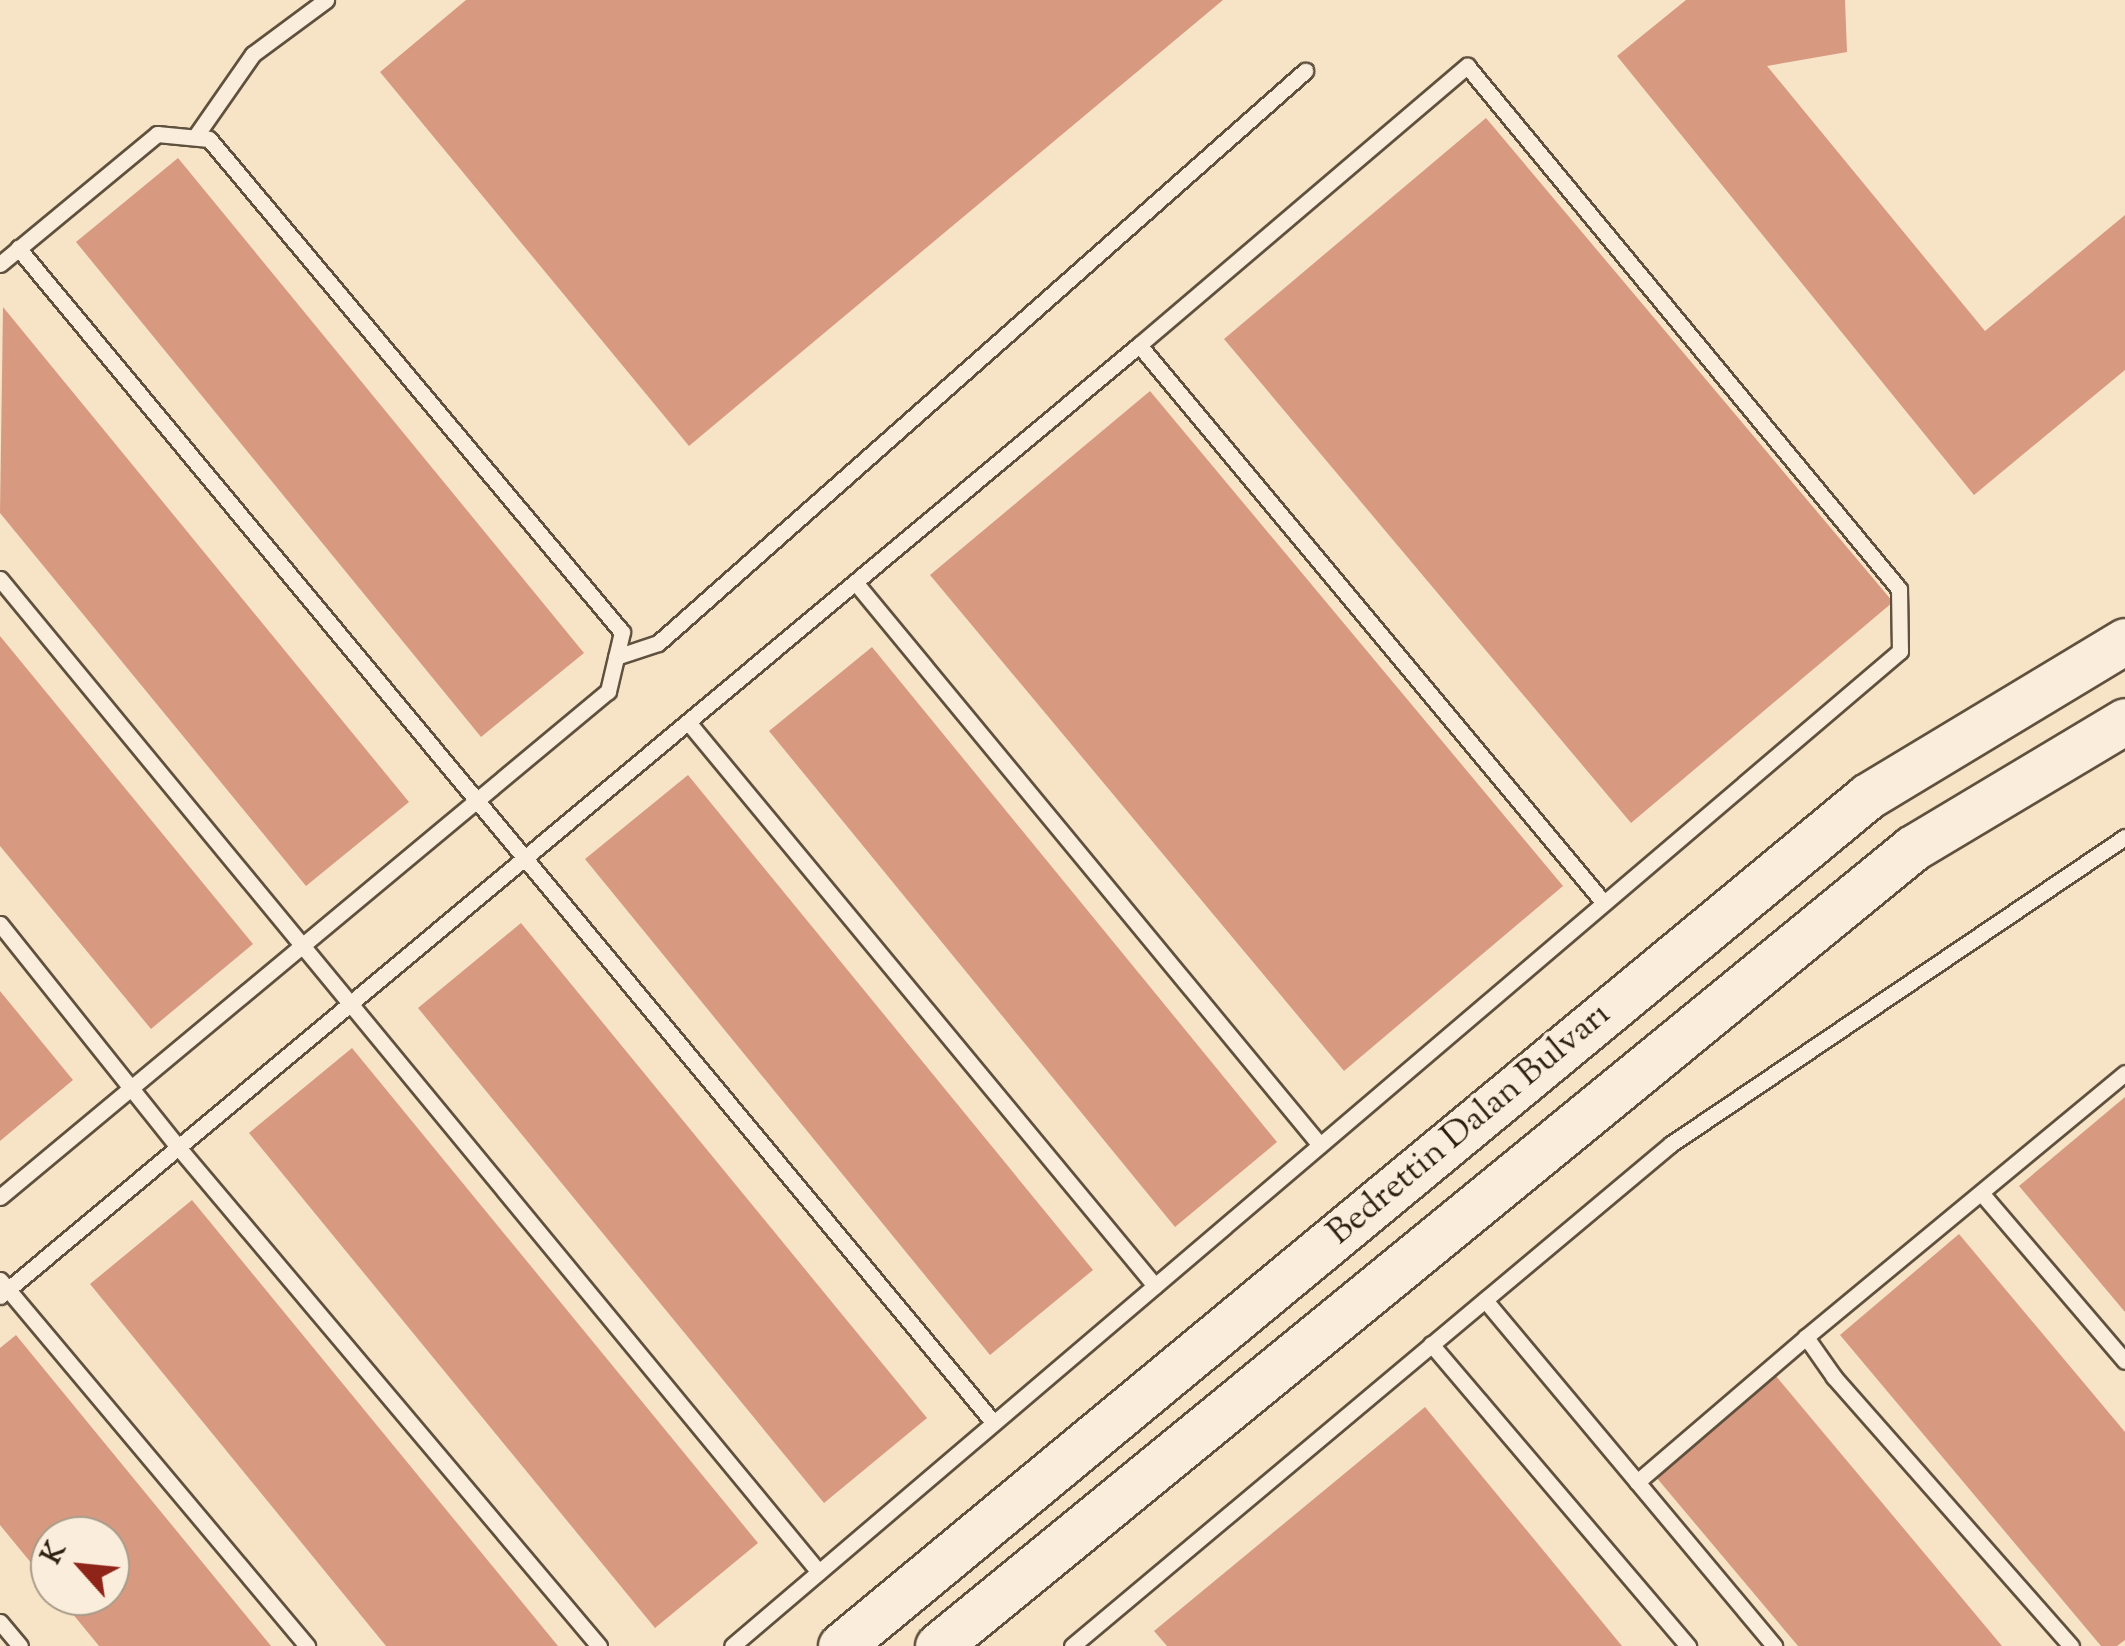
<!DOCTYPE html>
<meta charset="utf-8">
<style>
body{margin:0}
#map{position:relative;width:2125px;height:1646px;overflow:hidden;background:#f7e4c7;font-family:"Sorts Mill Goudy",serif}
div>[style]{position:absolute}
.building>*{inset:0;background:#d79a81}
.roads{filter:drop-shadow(2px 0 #60513e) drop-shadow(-2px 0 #60513e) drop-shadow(0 2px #60513e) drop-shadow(0 -2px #60513e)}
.lane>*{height:15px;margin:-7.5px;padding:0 7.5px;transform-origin:7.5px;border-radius:7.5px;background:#faeddb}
.secondary>*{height:45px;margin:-22.5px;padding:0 22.5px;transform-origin:22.5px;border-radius:22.5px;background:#faeddb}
span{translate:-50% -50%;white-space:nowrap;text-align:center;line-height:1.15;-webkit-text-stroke:8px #faeddb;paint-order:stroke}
.street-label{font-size:35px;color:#2d2011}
.north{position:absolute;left:30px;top:1516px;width:100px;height:100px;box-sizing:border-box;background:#faeddb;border:2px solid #a89b8a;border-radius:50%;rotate:297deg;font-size:28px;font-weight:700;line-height:40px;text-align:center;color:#2d2011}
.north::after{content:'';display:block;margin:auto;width:35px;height:45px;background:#8f2418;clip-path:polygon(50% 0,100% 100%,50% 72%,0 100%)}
</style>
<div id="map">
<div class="building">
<div style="clip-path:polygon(466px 0,1223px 0,689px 446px,380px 72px)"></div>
<div style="clip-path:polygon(1686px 0,1845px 0,1847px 52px,1767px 66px,1985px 331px,2125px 215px,2125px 370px,1974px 495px,1617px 56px)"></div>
<div style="clip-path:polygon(1486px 118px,1893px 602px,1631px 823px,1224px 339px)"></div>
<div style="clip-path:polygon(178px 158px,584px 653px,481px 737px,76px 242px)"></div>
<div style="clip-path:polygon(3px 307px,409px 802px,306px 886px,0 513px)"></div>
<div style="clip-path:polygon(1150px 391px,1563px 886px,1344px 1071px,930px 575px)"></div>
<div style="clip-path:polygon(0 636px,253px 944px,151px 1029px,0 846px)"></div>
<div style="clip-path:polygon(872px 647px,1277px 1142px,1175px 1227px,769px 731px)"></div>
<div style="clip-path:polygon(688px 775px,1093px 1270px,990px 1355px,585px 859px)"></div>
<div style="clip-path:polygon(521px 923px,927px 1418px,824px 1503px,418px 1008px)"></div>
<div style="clip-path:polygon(0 991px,73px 1080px,0 1141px)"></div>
<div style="clip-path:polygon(352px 1048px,758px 1543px,655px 1628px,249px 1133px)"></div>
<div style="clip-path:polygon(2125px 1097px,2125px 1312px,2019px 1186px)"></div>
<div style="clip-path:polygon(192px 1200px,558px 1646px,386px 1646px,90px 1284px)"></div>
<div style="clip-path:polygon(1959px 1234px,2125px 1432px,2125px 1640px,2117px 1646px,2101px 1646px,1840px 1335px)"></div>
<div style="clip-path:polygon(16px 1335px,271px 1646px,99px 1646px,58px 1596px,110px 1596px,110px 1536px,50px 1536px,50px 1586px,0 1525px,0 1348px)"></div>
<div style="clip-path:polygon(1776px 1376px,2002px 1646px,1798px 1646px,1656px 1477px)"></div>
<div style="clip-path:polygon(1425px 1407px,1622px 1646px,1167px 1646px,1154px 1631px)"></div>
</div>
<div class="roads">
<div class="lane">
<div style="left:195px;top:137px;width:101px;rotate:-55.1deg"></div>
<div style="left:253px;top:54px;width:91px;rotate:-36.5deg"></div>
<div style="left:18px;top:248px;width:1527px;rotate:50.29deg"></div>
<div style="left:0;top:264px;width:204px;rotate:-39.6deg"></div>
<div style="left:157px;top:134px;width:52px;rotate:5.5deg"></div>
<div style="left:209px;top:139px;width:643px;rotate:50.05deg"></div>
<div style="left:622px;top:632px;width:61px;rotate:103.3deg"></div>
<div style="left:608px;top:691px;width:791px;rotate:140.23deg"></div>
<div style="left:1139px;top:345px;width:726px;rotate:50.19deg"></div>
<div style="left:0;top:579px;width:1287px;rotate:50.49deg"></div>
<div style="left:855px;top:582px;width:730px;rotate:50.45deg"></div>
<div style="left:616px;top:657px;width:44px;rotate:-18.4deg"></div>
<div style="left:658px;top:643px;width:864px;rotate:-41.48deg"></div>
<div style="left:688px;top:722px;width:732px;rotate:50.37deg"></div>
<div style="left:0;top:924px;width:285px;rotate:51.4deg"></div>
<div style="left:178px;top:1147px;width:653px;rotate:49.85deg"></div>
<div style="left:1983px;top:1195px;width:218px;rotate:49.5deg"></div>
<div style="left:0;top:1280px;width:478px;rotate:50deg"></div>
<div style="left:0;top:1296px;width:1484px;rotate:-39.86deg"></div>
<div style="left:1139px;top:345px;width:431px;rotate:-40.4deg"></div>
<div style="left:1467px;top:66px;width:678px;rotate:50.44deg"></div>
<div style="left:1899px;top:589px;width:62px;rotate:89.1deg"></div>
<div style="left:1900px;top:651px;width:1534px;rotate:139.57deg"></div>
<div style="left:1485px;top:1300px;width:451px;rotate:50.1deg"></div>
<div style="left:1431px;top:1344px;width:397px;rotate:49.6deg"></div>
<div style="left:1637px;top:1482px;width:223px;rotate:-40.6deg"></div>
<div style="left:0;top:1622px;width:31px;rotate:50deg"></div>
<div style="left:1072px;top:1646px;width:782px;rotate:-39.97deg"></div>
<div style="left:1671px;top:1144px;width:548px;rotate:-34.07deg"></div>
<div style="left:2071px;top:1646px;width:359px;rotate:-131.4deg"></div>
<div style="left:1834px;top:1377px;width:49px;rotate:-125deg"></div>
<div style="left:1806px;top:1337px;width:414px;rotate:-39.6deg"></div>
</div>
<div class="secondary">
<div style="left:841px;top:1646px;width:1333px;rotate:-39.61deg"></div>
<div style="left:1868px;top:796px;width:300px;rotate:-31.1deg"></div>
<div style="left:938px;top:1646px;width:1260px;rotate:-39.3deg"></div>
<div style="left:1913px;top:848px;width:247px;rotate:-30.9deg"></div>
</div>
</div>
<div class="street-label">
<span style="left:1470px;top:1125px;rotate:-40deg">Bedrettin Dalan Bulvarı</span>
</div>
<div class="north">K</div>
</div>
